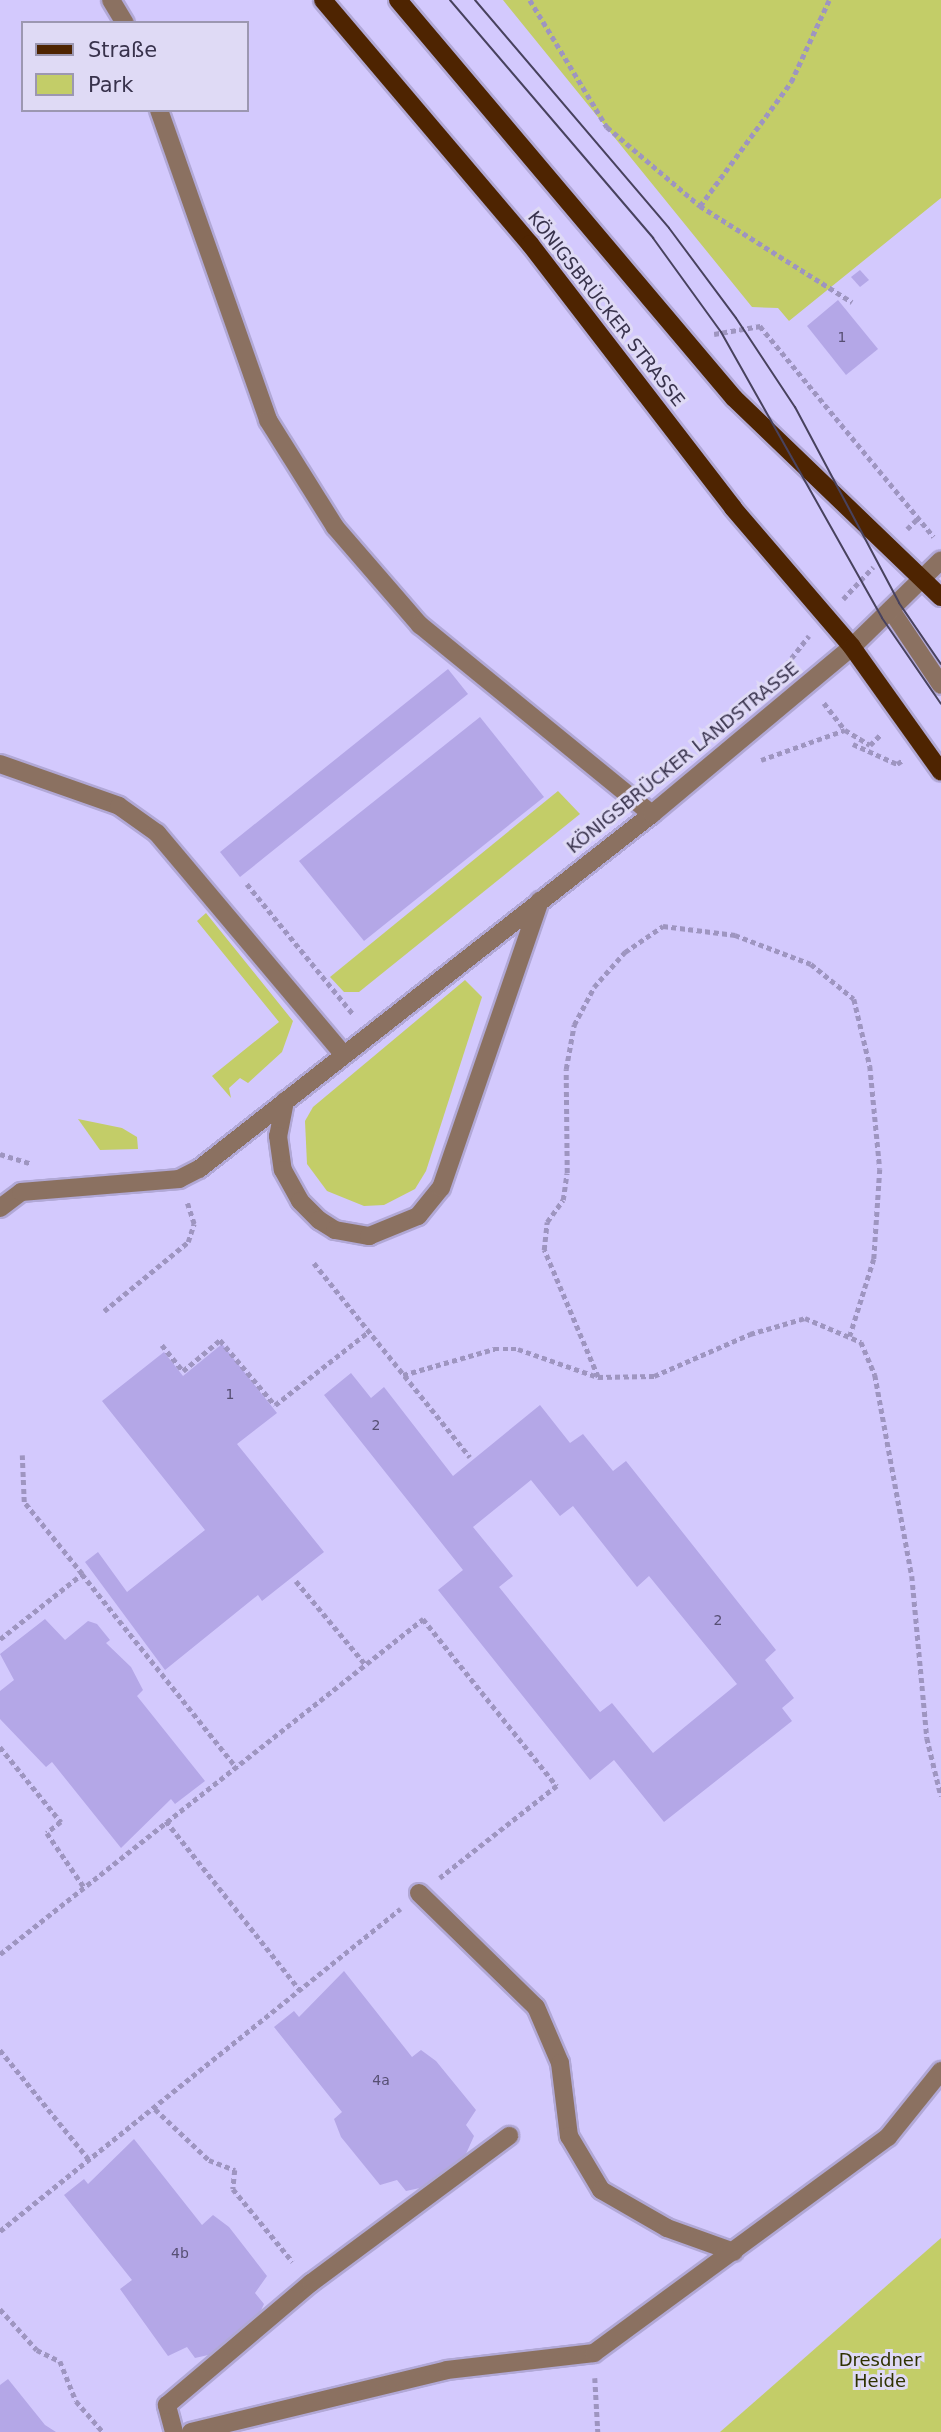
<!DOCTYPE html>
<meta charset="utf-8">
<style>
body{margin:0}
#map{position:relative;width:941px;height:2432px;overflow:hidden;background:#d3c9fd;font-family:"DejaVu Sans",sans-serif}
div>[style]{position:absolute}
.green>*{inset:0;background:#c3cd68}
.building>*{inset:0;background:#b4a7e7}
.path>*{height:4.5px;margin-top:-2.25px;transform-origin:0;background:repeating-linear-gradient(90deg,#9e95c0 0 5px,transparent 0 8.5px)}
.roads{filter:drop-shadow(2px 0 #b1a8d6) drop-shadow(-2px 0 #b1a8d6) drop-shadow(0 2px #b1a8d6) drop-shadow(0 -2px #b1a8d6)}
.minor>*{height:18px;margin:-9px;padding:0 9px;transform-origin:9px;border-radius:9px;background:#8b7161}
.major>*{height:18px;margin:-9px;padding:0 9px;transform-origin:9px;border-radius:9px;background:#4e2401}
.tram>*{height:2px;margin:-1px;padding:0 1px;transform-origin:1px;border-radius:1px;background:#48425e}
span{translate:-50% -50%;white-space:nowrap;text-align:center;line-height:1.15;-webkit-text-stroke:6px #dfdaf5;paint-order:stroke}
.number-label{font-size:14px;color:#574f73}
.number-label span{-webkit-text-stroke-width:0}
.street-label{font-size:18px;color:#38324c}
.park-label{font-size:18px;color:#2f3200}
.legend{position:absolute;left:21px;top:21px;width:228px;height:91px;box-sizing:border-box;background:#dfdaf5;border:2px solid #9c97b1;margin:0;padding:9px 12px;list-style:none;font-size:21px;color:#38324c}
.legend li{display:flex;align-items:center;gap:14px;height:35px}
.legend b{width:35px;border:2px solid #9c97b1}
</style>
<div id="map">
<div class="green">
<div style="clip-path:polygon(503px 0,941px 0,941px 198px,789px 321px,778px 308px,752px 307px)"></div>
<div style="clip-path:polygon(558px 791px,580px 814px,359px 992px,344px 992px,330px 977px)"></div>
<div style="clip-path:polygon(206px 913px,293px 1021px,282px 1052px,248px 1083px,240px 1078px,229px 1088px,231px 1098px,212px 1076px,279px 1022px,197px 921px)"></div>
<div style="clip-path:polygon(465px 980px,482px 997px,426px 1171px,415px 1189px,384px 1205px,364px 1206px,327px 1191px,307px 1164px,305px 1121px,313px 1107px)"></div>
<div style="clip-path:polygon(78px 1119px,122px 1128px,137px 1137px,138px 1149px,100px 1150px)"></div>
<div style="clip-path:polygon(941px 2238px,941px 2432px,720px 2432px)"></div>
</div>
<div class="building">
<div style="clip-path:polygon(860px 270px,869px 280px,860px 287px,851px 277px)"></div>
<div style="clip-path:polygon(838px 300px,878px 349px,846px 375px,807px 326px)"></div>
<div style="clip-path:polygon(448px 669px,468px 694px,240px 877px,220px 852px)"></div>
<div style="clip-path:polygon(480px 717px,544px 797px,364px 941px,299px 861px)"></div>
<div style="clip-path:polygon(222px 1344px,277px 1413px,237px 1444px,324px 1552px,262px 1601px,258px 1595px,165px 1670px,85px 1562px,98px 1552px,127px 1592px,205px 1530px,102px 1401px,164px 1352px,183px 1376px)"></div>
<div style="clip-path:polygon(evenodd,351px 1373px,371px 1398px,384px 1387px,453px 1476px,540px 1405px,570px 1443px,583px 1434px,613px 1471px,626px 1461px,776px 1650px,765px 1660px,794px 1698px,782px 1708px,792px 1721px,664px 1822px,614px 1760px,590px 1780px,438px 1590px,463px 1570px,324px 1395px,351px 1373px,531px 1480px,560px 1516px,573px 1506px,637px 1587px,649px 1576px,737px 1684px,653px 1753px,612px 1703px,600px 1712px,499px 1587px,513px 1576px,473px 1527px,531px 1480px)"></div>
<div style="clip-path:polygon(45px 1619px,65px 1640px,88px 1621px,97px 1624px,110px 1640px,106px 1643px,131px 1667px,143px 1690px,137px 1696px,205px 1781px,175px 1804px,171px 1799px,121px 1848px,52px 1762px,46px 1767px,0 1719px,0 1691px,14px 1680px,0 1654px)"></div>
<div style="clip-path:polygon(344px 1971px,412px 2057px,421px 2050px,436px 2061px,476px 2110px,466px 2125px,474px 2136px,465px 2156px,429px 2186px,406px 2191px,397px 2180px,380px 2185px,341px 2137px,334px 2119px,342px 2112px,274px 2027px,294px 2011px,299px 2017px)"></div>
<div style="clip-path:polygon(134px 2139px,202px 2225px,213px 2215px,229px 2227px,267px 2276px,255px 2293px,264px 2304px,254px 2325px,217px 2353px,195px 2358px,187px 2347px,168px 2356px,120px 2289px,132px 2280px,64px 2195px,84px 2179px,88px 2184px)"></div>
<div style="clip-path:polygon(8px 2379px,45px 2425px,56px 2432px,0 2432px,0 2385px)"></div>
</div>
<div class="path">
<div style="left:530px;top:0;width:149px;rotate:58.8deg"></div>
<div style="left:607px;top:127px;width:122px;rotate:40.3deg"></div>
<div style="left:700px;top:206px;width:180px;rotate:32.3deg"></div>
<div style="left:700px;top:206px;width:154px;rotate:-53.7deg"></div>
<div style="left:791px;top:82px;width:90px;rotate:-65.1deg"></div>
<div style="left:714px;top:334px;width:47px;rotate:-9.9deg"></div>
<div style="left:760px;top:326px;width:273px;rotate:50.5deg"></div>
<div style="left:907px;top:529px;width:17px;rotate:-45deg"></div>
<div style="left:843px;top:599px;width:44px;rotate:-46.8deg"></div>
<div style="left:786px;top:665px;width:37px;rotate:-52deg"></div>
<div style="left:824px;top:703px;width:34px;rotate:52deg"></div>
<div style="left:853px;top:744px;width:48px;rotate:24.4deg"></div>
<div style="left:897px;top:764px;width:7px;rotate:-34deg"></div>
<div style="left:761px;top:760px;width:89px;rotate:-19.7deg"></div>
<div style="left:845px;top:730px;width:29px;rotate:31deg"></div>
<div style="left:870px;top:745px;width:16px;rotate:-45deg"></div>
<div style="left:247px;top:884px;width:169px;rotate:50.8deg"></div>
<div style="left:0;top:1154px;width:31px;rotate:17deg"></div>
<div style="left:314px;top:1263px;width:249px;rotate:51.2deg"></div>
<div style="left:104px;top:1311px;width:109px;rotate:-39.4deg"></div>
<div style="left:188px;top:1242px;width:19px;rotate:-72deg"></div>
<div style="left:194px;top:1224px;width:22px;rotate:-108deg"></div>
<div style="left:162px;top:1345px;width:33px;rotate:51deg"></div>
<div style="left:183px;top:1371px;width:48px;rotate:-40deg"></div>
<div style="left:220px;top:1340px;width:85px;rotate:49.8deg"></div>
<div style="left:275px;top:1405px;width:118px;rotate:-38.1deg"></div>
<div style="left:403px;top:1375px;width:95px;rotate:-15.9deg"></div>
<div style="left:494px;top:1349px;width:24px"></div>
<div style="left:518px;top:1349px;width:85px;rotate:19.3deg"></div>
<div style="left:598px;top:1377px;width:56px;rotate:-1deg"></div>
<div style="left:654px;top:1376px;width:105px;rotate:-23.6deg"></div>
<div style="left:750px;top:1334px;width:57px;rotate:-16.2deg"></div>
<div style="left:805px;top:1318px;width:61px;rotate:23.2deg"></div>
<div style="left:861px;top:1342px;width:36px;rotate:67deg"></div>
<div style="left:875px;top:1375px;width:204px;rotate:79.6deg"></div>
<div style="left:912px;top:1576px;width:163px;rotate:84.7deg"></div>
<div style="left:927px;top:1738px;width:60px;rotate:76.4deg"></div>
<div style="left:598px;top:1377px;width:138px;rotate:-113deg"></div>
<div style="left:544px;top:1250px;width:28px;rotate:-84deg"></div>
<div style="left:547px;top:1222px;width:27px;rotate:-54deg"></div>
<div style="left:563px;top:1200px;width:27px;rotate:-82deg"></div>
<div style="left:567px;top:1173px;width:104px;rotate:-90.6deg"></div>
<div style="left:566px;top:1069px;width:45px;rotate:-79.7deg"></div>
<div style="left:574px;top:1025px;width:43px;rotate:-62.2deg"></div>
<div style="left:594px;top:987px;width:47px;rotate:-48.5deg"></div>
<div style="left:625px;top:952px;width:46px;rotate:-34.4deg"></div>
<div style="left:663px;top:926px;width:73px;rotate:7.1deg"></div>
<div style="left:735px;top:935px;width:81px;rotate:20.9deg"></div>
<div style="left:811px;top:964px;width:55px;rotate:39.1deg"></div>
<div style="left:854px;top:999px;width:69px;rotate:76.6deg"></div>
<div style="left:870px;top:1066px;width:103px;rotate:84.5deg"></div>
<div style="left:880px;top:1169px;width:90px;rotate:93.8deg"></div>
<div style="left:874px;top:1259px;width:81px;rotate:107.3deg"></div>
<div style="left:82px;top:1574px;width:248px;rotate:51.4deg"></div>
<div style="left:296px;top:1581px;width:109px;rotate:50.2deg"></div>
<div style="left:0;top:1639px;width:105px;rotate:-38.4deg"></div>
<div style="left:82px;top:1574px;width:92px;rotate:-128.9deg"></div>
<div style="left:24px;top:1502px;width:47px;rotate:-92.4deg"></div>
<div style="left:0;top:1747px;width:97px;rotate:50.9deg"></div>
<div style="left:61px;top:1822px;width:18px;rotate:142deg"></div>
<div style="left:47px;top:1833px;width:65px;rotate:55.6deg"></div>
<div style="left:166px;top:1821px;width:216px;rotate:51.6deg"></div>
<div style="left:0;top:1954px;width:540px;rotate:-38.38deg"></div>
<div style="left:423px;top:1619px;width:214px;rotate:51.3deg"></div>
<div style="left:557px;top:1786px;width:149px;rotate:141.8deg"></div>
<div style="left:0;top:2050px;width:144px;rotate:50.9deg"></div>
<div style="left:155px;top:2109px;width:74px;rotate:43.4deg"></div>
<div style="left:209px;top:2160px;width:28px;rotate:21deg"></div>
<div style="left:235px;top:2170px;width:19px;rotate:96deg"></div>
<div style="left:233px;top:2189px;width:94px;rotate:50.6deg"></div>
<div style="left:0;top:2231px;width:514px;rotate:-38.83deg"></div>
<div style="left:0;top:2309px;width:55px;rotate:47.9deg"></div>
<div style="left:37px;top:2350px;width:25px;rotate:26deg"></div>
<div style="left:60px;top:2361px;width:43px;rotate:68.2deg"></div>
<div style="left:76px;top:2401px;width:41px;rotate:48.9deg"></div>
<div style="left:595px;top:2378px;width:54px;rotate:86.8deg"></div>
</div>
<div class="roads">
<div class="minor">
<div style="left:111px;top:0;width:27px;rotate:59deg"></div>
<div style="left:159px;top:110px;width:329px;rotate:70.6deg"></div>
<div style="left:268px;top:420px;width:126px;rotate:57.9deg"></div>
<div style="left:335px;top:527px;width:130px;rotate:49.1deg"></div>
<div style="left:420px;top:625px;width:299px;rotate:39.2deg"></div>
<div style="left:891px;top:610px;width:90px;rotate:56.3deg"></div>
<div style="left:0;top:764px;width:126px;rotate:19.4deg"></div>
<div style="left:119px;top:806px;width:47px;rotate:35.4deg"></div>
<div style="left:157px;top:833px;width:290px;rotate:49.9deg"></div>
<div style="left:285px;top:1101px;width:36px;rotate:101deg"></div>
<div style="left:278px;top:1136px;width:34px;rotate:82deg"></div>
<div style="left:283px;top:1170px;width:35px;rotate:61deg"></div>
<div style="left:300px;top:1201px;width:27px;rotate:45deg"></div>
<div style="left:319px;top:1220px;width:19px;rotate:32deg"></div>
<div style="left:335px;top:1230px;width:35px;rotate:10deg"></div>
<div style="left:369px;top:1236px;width:53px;rotate:-22.2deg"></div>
<div style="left:418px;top:1216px;width:36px;rotate:-51deg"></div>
<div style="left:441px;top:1188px;width:304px;rotate:-71deg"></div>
<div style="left:0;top:1208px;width:26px;rotate:-37deg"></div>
<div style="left:21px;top:1192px;width:159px;rotate:-4.7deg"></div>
<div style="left:179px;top:1179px;width:22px;rotate:-27deg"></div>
<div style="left:199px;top:1169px;width:576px;rotate:-38.08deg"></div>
<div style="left:652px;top:814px;width:261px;rotate:-39.9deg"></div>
<div style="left:852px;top:647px;width:124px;rotate:-44.3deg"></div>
<div style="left:419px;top:1893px;width:163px;rotate:44.3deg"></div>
<div style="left:536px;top:2007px;width:61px;rotate:66.8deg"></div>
<div style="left:560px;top:2063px;width:74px;rotate:83deg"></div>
<div style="left:569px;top:2136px;width:63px;rotate:59.3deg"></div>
<div style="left:601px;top:2190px;width:76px;rotate:29.9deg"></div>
<div style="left:667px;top:2228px;width:71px;rotate:19.7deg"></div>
<div style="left:174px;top:2432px;width:28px;rotate:-105deg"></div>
<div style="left:167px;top:2405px;width:189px;rotate:-40.3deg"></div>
<div style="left:311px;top:2283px;width:247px;rotate:-36.6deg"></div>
<div style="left:191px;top:2432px;width:263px;rotate:-13.6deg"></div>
<div style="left:447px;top:2370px;width:148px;rotate:-6.6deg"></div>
<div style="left:594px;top:2353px;width:365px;rotate:-36.3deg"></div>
<div style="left:888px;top:2137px;width:85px;rotate:-51.2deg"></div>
</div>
<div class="major">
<div style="left:323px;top:0;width:320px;rotate:49.7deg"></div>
<div style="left:530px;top:244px;width:333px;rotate:52.4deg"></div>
<div style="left:733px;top:508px;width:183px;rotate:49.4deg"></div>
<div style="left:852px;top:647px;width:153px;rotate:54.5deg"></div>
<div style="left:398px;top:0;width:521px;rotate:49.83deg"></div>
<div style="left:734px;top:398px;width:287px;rotate:43.9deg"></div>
</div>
</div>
<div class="tram">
<div style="left:450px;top:0;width:313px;rotate:49.5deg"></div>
<div style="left:653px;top:238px;width:116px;rotate:54.1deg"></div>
<div style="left:721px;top:332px;width:328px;rotate:60.6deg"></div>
<div style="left:882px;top:618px;width:104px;rotate:55.5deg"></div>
<div style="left:475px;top:0;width:299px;rotate:49.6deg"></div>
<div style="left:669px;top:228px;width:112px;rotate:53.3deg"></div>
<div style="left:736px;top:318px;width:107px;rotate:56.5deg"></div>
<div style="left:795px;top:407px;width:222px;rotate:62deg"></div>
<div style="left:899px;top:603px;width:74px;rotate:55.5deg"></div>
</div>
<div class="number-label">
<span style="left:842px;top:337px">1</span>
<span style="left:230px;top:1394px">1</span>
<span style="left:376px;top:1425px">2</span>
<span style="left:718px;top:1620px">2</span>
<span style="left:381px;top:2080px">4a</span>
<span style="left:180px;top:2253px">4b</span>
</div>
<div class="street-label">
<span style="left:606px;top:309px;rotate:52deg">KÖNIGSBRÜCKER STRASSE</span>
<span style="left:683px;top:758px;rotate:-39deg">KÖNIGSBRÜCKER LANDSTRASSE</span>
</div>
<div class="park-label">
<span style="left:880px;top:2371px">Dresdner<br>Heide</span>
</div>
<ul class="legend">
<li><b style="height:9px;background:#4e2401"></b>Straße</li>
<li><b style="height:19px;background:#c3cd68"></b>Park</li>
</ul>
</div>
